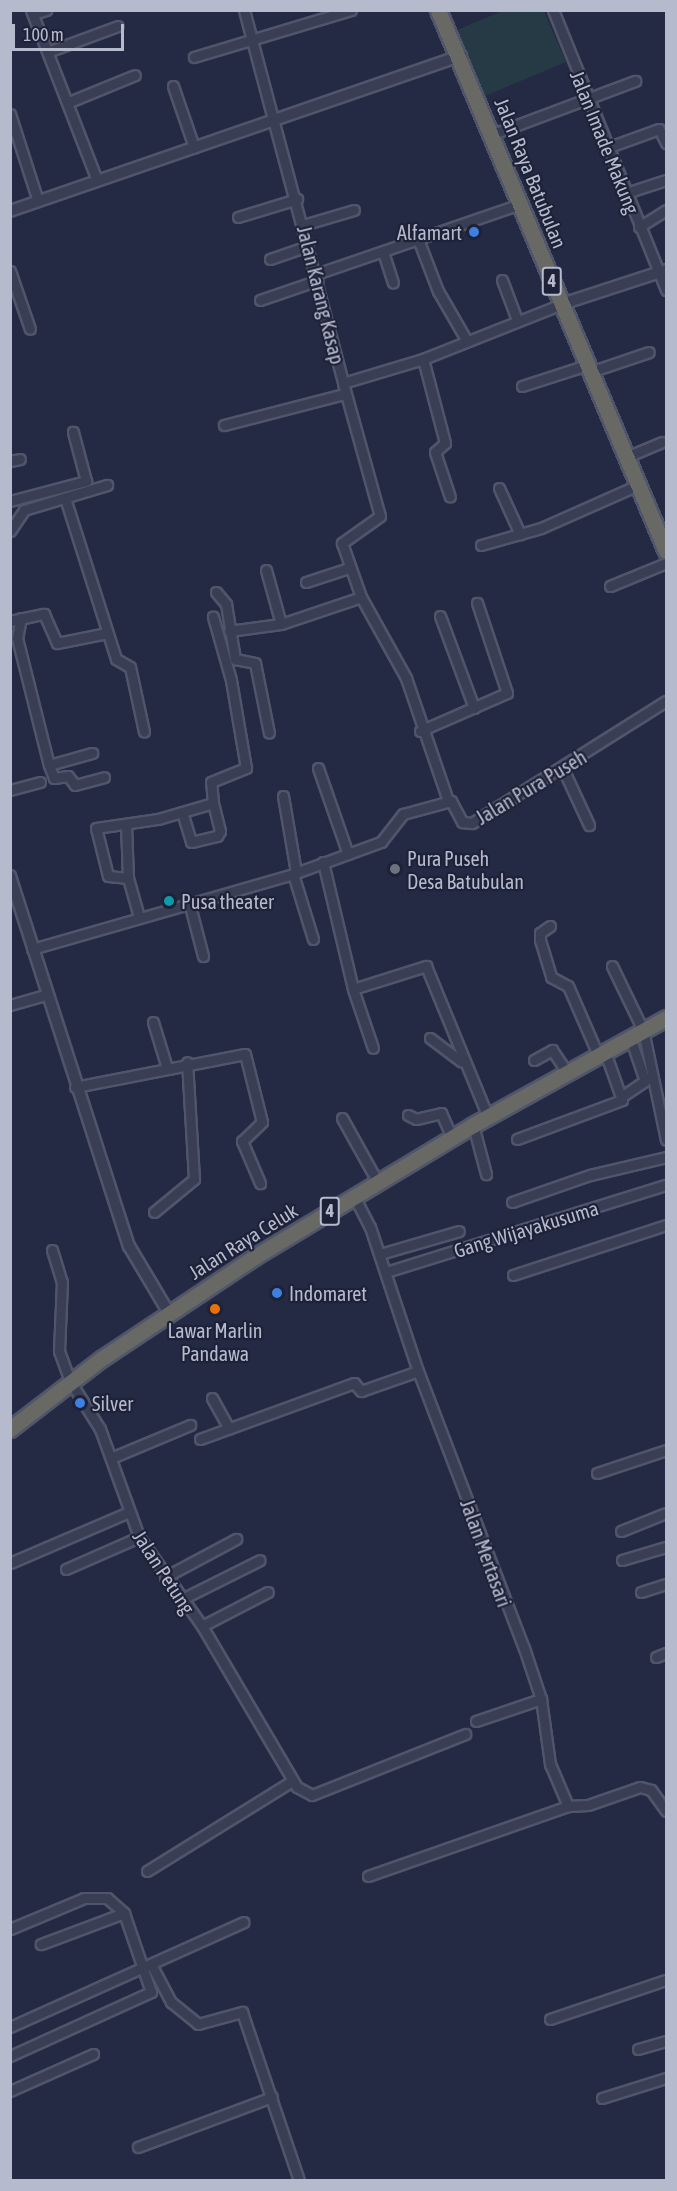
<!DOCTYPE html>
<style>
body{margin:0}
#map{position:relative;width:677px;height:2191px;overflow:hidden;background:#242a44;font-family:"Asap Condensed",sans-serif}
div>[style]{position:absolute}
.green>*{inset:0;background:#263a45}
.roads{filter:drop-shadow(2px 0 #51556b) drop-shadow(-2px 0 #51556b) drop-shadow(0 2px #51556b) drop-shadow(0 -2px #51556b)}
.minor>*{height:9px;margin:-4.5px;padding:0 4.5px;transform-origin:4.5px;border-radius:4.5px;background:#393e54}
.tertiary>*{height:10px;margin:-5px;padding:0 5px;transform-origin:5px;border-radius:5px;background:#393e54}
.trunk>*{height:15px;margin:-7.5px;padding:0 7.5px;transform-origin:7.5px;border-radius:7.5px;background:#686864}
.dots>*{width:16px;height:16px;translate:-50% -50%;box-sizing:border-box;border:3px solid #1e2239;border-radius:50%}
span{translate:-50% -50%;white-space:nowrap;text-align:center;line-height:1.15;-webkit-text-stroke:4.5px #1e2239;paint-order:stroke}
.shield-label span{padding:2px 4px;background:#1e2239;border:2px solid;border-radius:4px;-webkit-text-stroke-width:0}
.shield-label{font-size:18px;color:#b6bacd;font-weight:700}
.street-label{font-size:20px;color:#b6bacd}
.poi-label{font-size:20px;color:#b6bacd}
.right{translate:-100% -50%;text-align:right}
.left{translate:0 -50%;text-align:left}
.frame{position:absolute;inset:0;border:12px solid #b6bacd;pointer-events:none}
.scale{position:absolute;left:12px;top:24px;width:112px;height:27px;box-sizing:border-box;border:3px solid #b6bacd;border-top:0;padding-left:8px;font-size:18px;line-height:21px;white-space:nowrap;color:#b6bacd;-webkit-text-stroke:4px #1e2239;paint-order:stroke}
</style>
<div id="map">
<div class="green">
<div style="clip-path:polygon(502px 11px,544px 11px,566px 62px,485px 96px,457px 30px)"></div>
</div>
<div class="roads">
<div class="minor">
<div style="left:31px;top:10px;width:180px;rotate:68.8deg"></div>
<div style="left:244px;top:10px;width:386px;rotate:75.1deg"></div>
<div style="left:343px;top:383px;width:84px;rotate:-16.7deg"></div>
<div style="left:423px;top:359px;width:149px;rotate:-21.6deg"></div>
<div style="left:553px;top:10px;width:302px;rotate:68deg"></div>
<div style="left:33px;top:14px;width:14px;rotate:-17deg"></div>
<div style="left:50px;top:51px;width:72px;rotate:-20.2deg"></div>
<div style="left:194px;top:57px;width:164px;rotate:-16.7deg"></div>
<div style="left:173px;top:86px;width:65px;rotate:71deg"></div>
<div style="left:69px;top:102px;width:71px;rotate:-22.2deg"></div>
<div style="left:10px;top:114px;width:91px;rotate:72.2deg"></div>
<div style="left:493px;top:134px;width:152px;rotate:-20.5deg"></div>
<div style="left:609px;top:147px;width:53px;rotate:-19.8deg"></div>
<div style="left:659px;top:129px;width:16px;rotate:63deg"></div>
<div style="left:626px;top:193px;width:42px;rotate:-18deg"></div>
<div style="left:238px;top:217px;width:62px;rotate:-17deg"></div>
<div style="left:303px;top:225px;width:53px;rotate:-16.4deg"></div>
<div style="left:639px;top:227px;width:32px;rotate:-32deg"></div>
<div style="left:418px;top:239px;width:56px;rotate:69deg"></div>
<div style="left:438px;top:291px;width:58px;rotate:59.9deg"></div>
<div style="left:383px;top:252px;width:32px;rotate:72deg"></div>
<div style="left:270px;top:259px;width:40px;rotate:-18.9deg"></div>
<div style="left:10px;top:271px;width:61px;rotate:71deg"></div>
<div style="left:316px;top:274px;width:216px;rotate:-18.9deg"></div>
<div style="left:502px;top:280px;width:43px;rotate:69.4deg"></div>
<div style="left:260px;top:300px;width:61px;rotate:-19deg"></div>
<div style="left:423px;top:359px;width:87px;rotate:75.3deg"></div>
<div style="left:445px;top:443px;width:13px;rotate:138deg"></div>
<div style="left:435px;top:452px;width:47px;rotate:71.6deg"></div>
<div style="left:590px;top:372px;width:62px;rotate:-18.7deg"></div>
<div style="left:343px;top:383px;width:138px;rotate:74.5deg"></div>
<div style="left:380px;top:516px;width:47px;rotate:144.6deg"></div>
<div style="left:342px;top:543px;width:57px;rotate:70.6deg"></div>
<div style="left:361px;top:597px;width:93px;rotate:60.9deg"></div>
<div style="left:406px;top:678px;width:130px;rotate:71.1deg"></div>
<div style="left:522px;top:386px;width:68px;rotate:-17.9deg"></div>
<div style="left:224px;top:425px;width:124px;rotate:-14.5deg"></div>
<div style="left:624px;top:458px;width:41px;rotate:-22.8deg"></div>
<div style="left:10px;top:461px;width:10px;rotate:-11deg"></div>
<div style="left:499px;top:488px;width:51px;rotate:65.5deg"></div>
<div style="left:65px;top:498px;width:169px;rotate:72.4deg"></div>
<div style="left:116px;top:659px;width:16px;rotate:30deg"></div>
<div style="left:130px;top:667px;width:66px;rotate:77.8deg"></div>
<div style="left:10px;top:501px;width:79px;rotate:-14.7deg"></div>
<div style="left:86px;top:481px;width:51px;rotate:-104.9deg"></div>
<div style="left:10px;top:531px;width:25px;rotate:-56deg"></div>
<div style="left:24px;top:510px;width:87px;rotate:-16.8deg"></div>
<div style="left:481px;top:545px;width:62px;rotate:-15.8deg"></div>
<div style="left:541px;top:528px;width:104px;rotate:-23.9deg"></div>
<div style="left:266px;top:570px;width:56px;rotate:74.5deg"></div>
<div style="left:306px;top:582px;width:45px;rotate:-18deg"></div>
<div style="left:610px;top:586px;width:61px;rotate:-22.3deg"></div>
<div style="left:216px;top:592px;width:16px;rotate:50deg"></div>
<div style="left:226px;top:604px;width:56px;rotate:80.7deg"></div>
<div style="left:235px;top:659px;width:20px;rotate:11deg"></div>
<div style="left:255px;top:663px;width:71px;rotate:78.7deg"></div>
<div style="left:440px;top:616px;width:98px;rotate:69.7deg"></div>
<div style="left:21px;top:618px;width:20px;rotate:101deg"></div>
<div style="left:17px;top:638px;width:131px;rotate:75.9deg"></div>
<div style="left:49px;top:765px;width:45px;rotate:-15.6deg"></div>
<div style="left:10px;top:621px;width:35px;rotate:-12deg"></div>
<div style="left:44px;top:614px;width:32px;rotate:66deg"></div>
<div style="left:57px;top:643px;width:51px;rotate:-11.3deg"></div>
<div style="left:229px;top:631px;width:52px;rotate:-7.7deg"></div>
<div style="left:281px;top:624px;width:84px;rotate:-18.6deg"></div>
<div style="left:420px;top:731px;width:95px;rotate:-23.6deg"></div>
<div style="left:507px;top:693px;width:95px;rotate:-108.4deg"></div>
<div style="left:49px;top:765px;width:14px;rotate:69deg"></div>
<div style="left:54px;top:778px;width:14px;rotate:-8deg"></div>
<div style="left:68px;top:776px;width:11px;rotate:52deg"></div>
<div style="left:75px;top:785px;width:30px;rotate:-15deg"></div>
<div style="left:318px;top:768px;width:91px;rotate:70.8deg"></div>
<div style="left:563px;top:769px;width:62px;rotate:65.1deg"></div>
<div style="left:10px;top:790px;width:31px;rotate:-15deg"></div>
<div style="left:283px;top:796px;width:77px;rotate:80.3deg"></div>
<div style="left:182px;top:812px;width:31px;rotate:73deg"></div>
<div style="left:191px;top:842px;width:27px;rotate:-13deg"></div>
<div style="left:217px;top:836px;width:6px;rotate:-59deg"></div>
<div style="left:220px;top:831px;width:29px;rotate:-104deg"></div>
<div style="left:126px;top:824px;width:54px;rotate:87.9deg"></div>
<div style="left:128px;top:878px;width:41px;rotate:74.2deg"></div>
<div style="left:323px;top:862px;width:130px;rotate:76.7deg"></div>
<div style="left:353px;top:989px;width:77px;rotate:-17.5deg"></div>
<div style="left:426px;top:966px;width:163px;rotate:67.7deg"></div>
<div style="left:293px;top:874px;width:68px;rotate:72.9deg"></div>
<div style="left:128px;top:878px;width:20px;rotate:-174deg"></div>
<div style="left:108px;top:876px;width:49px;rotate:-104deg"></div>
<div style="left:96px;top:828px;width:63px;rotate:-8.3deg"></div>
<div style="left:158px;top:819px;width:57px;rotate:-16.2deg"></div>
<div style="left:213px;top:803px;width:21px;rotate:-95deg"></div>
<div style="left:211px;top:782px;width:38px;rotate:-22deg"></div>
<div style="left:246px;top:768px;width:89px;rotate:-99.7deg"></div>
<div style="left:231px;top:680px;width:66px;rotate:-105.9deg"></div>
<div style="left:189px;top:902px;width:56px;rotate:75.5deg"></div>
<div style="left:550px;top:926px;width:12px;rotate:145deg"></div>
<div style="left:540px;top:933px;width:7px;rotate:90deg"></div>
<div style="left:540px;top:940px;width:39px;rotate:73deg"></div>
<div style="left:551px;top:977px;width:19px;rotate:28deg"></div>
<div style="left:568px;top:986px;width:75px;rotate:66.5deg"></div>
<div style="left:32px;top:949px;width:272px;rotate:-16deg"></div>
<div style="left:293px;top:874px;width:94px;rotate:-20deg"></div>
<div style="left:381px;top:842px;width:36px;rotate:-52deg"></div>
<div style="left:403px;top:814px;width:50px;rotate:-15.2deg"></div>
<div style="left:451px;top:801px;width:24px;rotate:62deg"></div>
<div style="left:462px;top:822px;width:10px;rotate:6deg"></div>
<div style="left:472px;top:823px;width:229px;rotate:-32.2deg"></div>
<div style="left:612px;top:966px;width:71px;rotate:64.2deg"></div>
<div style="left:643px;top:1030px;width:112px;rotate:78.2deg"></div>
<div style="left:353px;top:989px;width:62px;rotate:71.3deg"></div>
<div style="left:10px;top:1005px;width:37px;rotate:-16deg"></div>
<div style="left:153px;top:1022px;width:48px;rotate:73.1deg"></div>
<div style="left:430px;top:1038px;width:39px;rotate:37deg"></div>
<div style="left:534px;top:1060px;width:21px;rotate:-29deg"></div>
<div style="left:552px;top:1050px;width:22px;rotate:56deg"></div>
<div style="left:75px;top:1087px;width:173px;rotate:-11deg"></div>
<div style="left:245px;top:1054px;width:70px;rotate:76deg"></div>
<div style="left:262px;top:1122px;width:28px;rotate:136deg"></div>
<div style="left:242px;top:1141px;width:46px;rotate:66.8deg"></div>
<div style="left:624px;top:1095px;width:25px;rotate:-34deg"></div>
<div style="left:645px;top:1081px;width:46px;rotate:-108.8deg"></div>
<div style="left:408px;top:1115px;width:9px;rotate:27deg"></div>
<div style="left:416px;top:1119px;width:26px;rotate:-13deg"></div>
<div style="left:441px;top:1113px;width:27px;rotate:66deg"></div>
<div style="left:342px;top:1118px;width:72px;rotate:60.9deg"></div>
<div style="left:473px;top:1125px;width:51px;rotate:75.1deg"></div>
<div style="left:517px;top:1139px;width:112px;rotate:-20.4deg"></div>
<div style="left:622px;top:1100px;width:51px;rotate:-109.5deg"></div>
<div style="left:354px;top:1196px;width:35px;rotate:63deg"></div>
<div style="left:370px;top:1227px;width:152px;rotate:71.6deg"></div>
<div style="left:418px;top:1371px;width:297px;rotate:69.1deg"></div>
<div style="left:524px;top:1648px;width:54px;rotate:71.6deg"></div>
<div style="left:541px;top:1699px;width:66px;rotate:82.1deg"></div>
<div style="left:550px;top:1764px;width:46px;rotate:66.8deg"></div>
<div style="left:512px;top:1202px;width:83px;rotate:-19.1deg"></div>
<div style="left:590px;top:1175px;width:78px;rotate:-13.3deg"></div>
<div style="left:154px;top:1212px;width:52px;rotate:-39.5deg"></div>
<div style="left:194px;top:1179px;width:117px;rotate:-93.4deg"></div>
<div style="left:52px;top:1250px;width:34px;rotate:73deg"></div>
<div style="left:62px;top:1282px;width:69px;rotate:92.5deg"></div>
<div style="left:59px;top:1351px;width:32px;rotate:70deg"></div>
<div style="left:70px;top:1381px;width:57px;rotate:58deg"></div>
<div style="left:100px;top:1429px;width:115px;rotate:70.1deg"></div>
<div style="left:139px;top:1537px;width:109px;rotate:54.7deg"></div>
<div style="left:202px;top:1626px;width:187px;rotate:59.5deg"></div>
<div style="left:297px;top:1787px;width:17px;rotate:28deg"></div>
<div style="left:312px;top:1795px;width:165px;rotate:-21.7deg"></div>
<div style="left:380px;top:1254px;width:82px;rotate:-16.2deg"></div>
<div style="left:386px;top:1272px;width:293px;rotate:-17.3deg"></div>
<div style="left:513px;top:1275px;width:161px;rotate:-18.1deg"></div>
<div style="left:212px;top:1398px;width:35px;rotate:61deg"></div>
<div style="left:200px;top:1439px;width:164px;rotate:-20deg"></div>
<div style="left:354px;top:1383px;width:11px;rotate:49deg"></div>
<div style="left:361px;top:1391px;width:60px;rotate:-19.3deg"></div>
<div style="left:111px;top:1458px;width:86px;rotate:-22.7deg"></div>
<div style="left:597px;top:1473px;width:73px;rotate:-18.4deg"></div>
<div style="left:621px;top:1531px;width:48px;rotate:-21.8deg"></div>
<div style="left:622px;top:1560px;width:46px;rotate:-16.5deg"></div>
<div style="left:10px;top:1563px;width:129px;rotate:-23.2deg"></div>
<div style="left:66px;top:1569px;width:80px;rotate:-23.7deg"></div>
<div style="left:165px;top:1577px;width:81px;rotate:-28.2deg"></div>
<div style="left:641px;top:1592px;width:26px;rotate:-18deg"></div>
<div style="left:180px;top:1600px;width:89px;rotate:-26.6deg"></div>
<div style="left:202px;top:1626px;width:74px;rotate:-27.3deg"></div>
<div style="left:656px;top:1657px;width:11px;rotate:-22deg"></div>
<div style="left:476px;top:1721px;width:69px;rotate:-18.7deg"></div>
<div style="left:147px;top:1871px;width:171px;rotate:-31.8deg"></div>
<div style="left:368px;top:1876px;width:212px;rotate:-19.3deg"></div>
<div style="left:568px;top:1806px;width:20px;rotate:-3deg"></div>
<div style="left:588px;top:1805px;width:55px;rotate:-19.1deg"></div>
<div style="left:640px;top:1787px;width:11px;rotate:15deg"></div>
<div style="left:651px;top:1790px;width:26px;rotate:54deg"></div>
<div style="left:10px;top:1929px;width:80px;rotate:-22.7deg"></div>
<div style="left:84px;top:1898px;width:23px"></div>
<div style="left:107px;top:1898px;width:23px;rotate:41deg"></div>
<div style="left:152px;top:1966px;width:41px;rotate:62.2deg"></div>
<div style="left:171px;top:2002px;width:35px;rotate:39deg"></div>
<div style="left:198px;top:2024px;width:46px;rotate:-15.3deg"></div>
<div style="left:242px;top:2012px;width:177px;rotate:71.3deg"></div>
<div style="left:550px;top:2019px;width:122px;rotate:-18.6deg"></div>
<div style="left:10px;top:2027px;width:256px;rotate:-24.2deg"></div>
<div style="left:638px;top:2049px;width:29px;rotate:-16deg"></div>
<div style="left:10px;top:2056px;width:155px;rotate:-24.4deg"></div>
<div style="left:151px;top:1992px;width:83px;rotate:-108.9deg"></div>
<div style="left:124px;top:1913px;width:89px;rotate:159.5deg"></div>
<div style="left:10px;top:2091px;width:91px;rotate:-24deg"></div>
<div style="left:602px;top:2098px;width:67px;rotate:-17.4deg"></div>
<div style="left:138px;top:2147px;width:143px;rotate:-20.5deg"></div>
</div>
<div class="tertiary">
<div style="left:10px;top:211px;width:477px;rotate:-19deg"></div>
<div style="left:562px;top:304px;width:109px;rotate:-18.1deg"></div>
<div style="left:10px;top:876px;width:389px;rotate:72.2deg"></div>
<div style="left:129px;top:1246px;width:78px;rotate:59.2deg"></div>
</div>
<div class="trunk">
<div style="left:438px;top:10px;width:587px;rotate:67.15deg"></div>
<div style="left:10px;top:1429px;width:115px;rotate:-37.6deg"></div>
<div style="left:101px;top:1359px;width:186px;rotate:-33.6deg"></div>
<div style="left:256px;top:1256px;width:253px;rotate:-31.1deg"></div>
<div style="left:473px;top:1125px;width:221px;rotate:-29deg"></div>
</div>
</div>
<div class="dots">
<div style="left:474px;top:232px;background:#3f7fe0"></div>
<div style="left:395px;top:869px;background:#6b7280"></div>
<div style="left:169px;top:901px;background:#0f9aa8"></div>
<div style="left:277px;top:1293px;background:#3f7fe0"></div>
<div style="left:215px;top:1309px;background:#e8710a"></div>
<div style="left:80px;top:1403px;background:#3f7fe0"></div>
</div>
<div class="shield-label">
<span style="left:552px;top:281px">4</span>
<span style="left:330px;top:1211px">4</span>
</div>
<div class="street-label">
<span style="left:605px;top:142px;rotate:68deg">Jalan Imade Makung</span>
<span style="left:531px;top:173px;rotate:68deg">Jalan Raya Batubulan</span>
<span style="left:321px;top:295px;rotate:76deg">Jalan Karang Kasap</span>
<span style="left:531px;top:787px;rotate:-31deg">Jalan Pura Puseh</span>
<span style="left:526px;top:1229px;rotate:-17deg">Gang Wijayakusuma</span>
<span style="left:243px;top:1241px;rotate:-32deg">Jalan Raya Celuk</span>
<span style="left:486px;top:1553px;rotate:70deg">Jalan Mertasari</span>
<span style="left:164px;top:1572px;rotate:57deg">Jalan Petung</span>
</div>
<div class="poi-label">
<span class="right" style="left:462px;top:232px">Alfamart</span>
<span class="left" style="left:407px;top:870px">Pura Puseh<br>Desa Batubulan</span>
<span class="left" style="left:181px;top:901px">Pusa theater</span>
<span class="left" style="left:289px;top:1293px">Indomaret</span>
<span style="left:215px;top:1342px">Lawar Marlin<br>Pandawa</span>
<span class="left" style="left:92px;top:1403px">Silver</span>
</div>
<div class="frame"></div>
<div class="scale">100 m</div>
</div>
